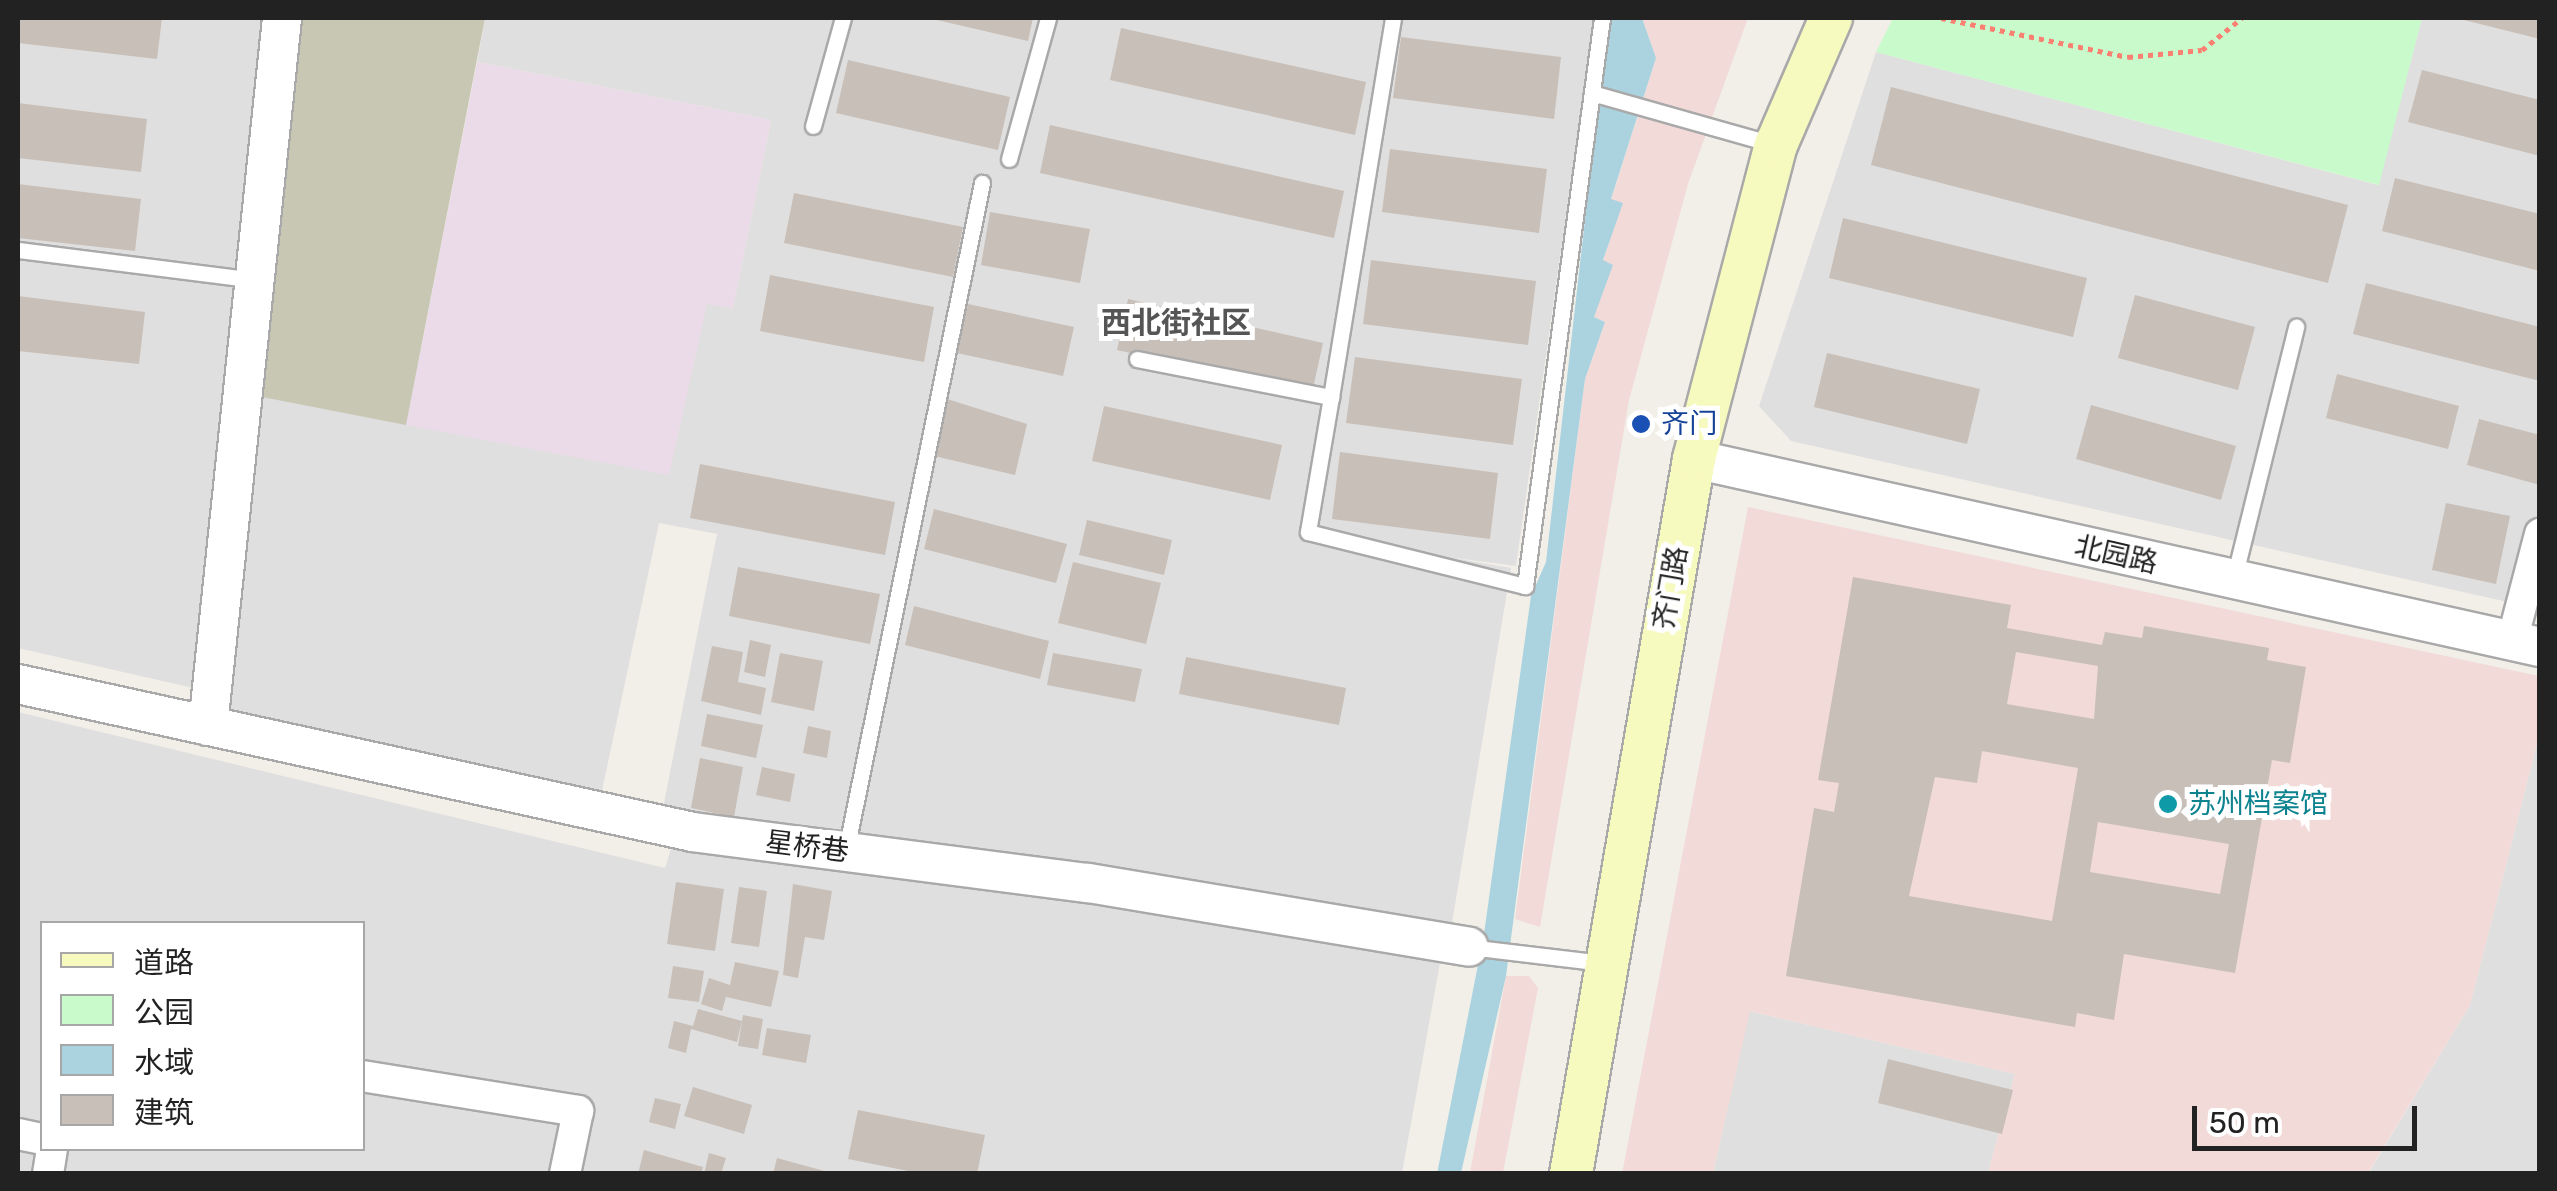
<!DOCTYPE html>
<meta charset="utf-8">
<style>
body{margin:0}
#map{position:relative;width:2557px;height:1191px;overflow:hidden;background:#f2efe9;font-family:Rubik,"Noto Sans SC",sans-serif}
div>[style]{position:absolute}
.residential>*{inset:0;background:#e0dfdf}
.commercial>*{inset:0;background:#f2dad9}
.industrial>*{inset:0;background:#ebdbe8}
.construction>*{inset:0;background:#c7c7b4}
.park>*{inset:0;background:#c8facc}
.water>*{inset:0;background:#aad3df}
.building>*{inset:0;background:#c7bfb8}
.path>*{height:5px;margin-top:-2.5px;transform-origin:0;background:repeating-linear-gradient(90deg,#fa8072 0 5px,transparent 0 10px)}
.roads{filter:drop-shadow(2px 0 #a9a9a9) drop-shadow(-2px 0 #a9a9a9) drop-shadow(0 2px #a9a9a9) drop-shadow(0 -2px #a9a9a9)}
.service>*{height:15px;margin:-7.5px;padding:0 7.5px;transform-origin:7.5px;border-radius:7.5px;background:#fff}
.minor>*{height:30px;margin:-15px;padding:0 15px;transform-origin:15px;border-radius:15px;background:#fff}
.tertiary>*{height:38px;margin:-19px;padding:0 19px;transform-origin:19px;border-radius:19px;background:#fff}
.secondary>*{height:42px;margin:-21px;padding:0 21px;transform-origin:21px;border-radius:21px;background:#f7fabf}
.dots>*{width:28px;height:28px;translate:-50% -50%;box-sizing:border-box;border:5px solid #fff;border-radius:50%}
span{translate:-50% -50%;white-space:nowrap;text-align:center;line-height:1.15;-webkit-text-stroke:10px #fff;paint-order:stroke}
.transit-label{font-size:28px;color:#164399}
.left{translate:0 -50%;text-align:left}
.street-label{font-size:28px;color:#222}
.culture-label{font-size:28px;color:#0d838f}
.neighbourhood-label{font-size:30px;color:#555;font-weight:700}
.frame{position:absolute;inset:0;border:20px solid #222;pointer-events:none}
.legend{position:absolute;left:40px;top:921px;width:325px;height:230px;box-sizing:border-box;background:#fff;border:2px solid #a7a7a7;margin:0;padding:12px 18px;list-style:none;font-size:30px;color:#222}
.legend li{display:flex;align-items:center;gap:20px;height:50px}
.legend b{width:50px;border:2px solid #a7a7a7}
.scale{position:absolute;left:2192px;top:1106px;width:225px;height:45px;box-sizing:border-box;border:5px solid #222;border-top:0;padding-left:12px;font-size:30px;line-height:35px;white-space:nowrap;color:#222;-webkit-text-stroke:8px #fff;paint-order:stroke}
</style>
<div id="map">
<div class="residential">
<div style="clip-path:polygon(18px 18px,262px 18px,193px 688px,18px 648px)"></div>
<div style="clip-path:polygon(485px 18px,1594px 18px,1516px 566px,1448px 557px,1511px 568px,1451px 929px,663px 808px,717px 534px,659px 523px,600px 800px,218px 717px,257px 396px,707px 303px,733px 307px,771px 120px,477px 62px)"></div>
<div style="clip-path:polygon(2422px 18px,2539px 18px,2539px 609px,1791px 441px,1759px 406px,1876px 52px,2378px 185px)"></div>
<div style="clip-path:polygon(evenodd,18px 712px,665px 868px,679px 823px,1444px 941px,1402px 1173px,18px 1173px,18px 712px,42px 924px,362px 924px,362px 1148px,42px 1148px,42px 924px)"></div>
<div style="clip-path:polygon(2539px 736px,2539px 1173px,2368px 1174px,2470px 1005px)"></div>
<div style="clip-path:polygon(1749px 1011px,2015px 1074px,1988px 1173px,1713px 1174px)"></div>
</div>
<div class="commercial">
<div style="clip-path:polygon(1642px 18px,1748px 18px,1688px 184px,1629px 400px,1540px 927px,1515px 919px,1585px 379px,1605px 322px,1594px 317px,1612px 265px,1603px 261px,1622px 203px,1611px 200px,1656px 58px)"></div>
<div style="clip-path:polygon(1748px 507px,2539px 676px,2539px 736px,2470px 1005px,2368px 1173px,1988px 1173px,2015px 1074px,1750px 1011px,1713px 1173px,1622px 1174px)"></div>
<div style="clip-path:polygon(1506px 976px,1529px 976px,1538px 988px,1503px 1173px,1470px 1173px)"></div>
</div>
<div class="industrial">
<div style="clip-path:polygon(477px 62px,771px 120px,733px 308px,707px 304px,669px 475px,406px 425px)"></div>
</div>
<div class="construction">
<div style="clip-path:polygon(301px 18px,485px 18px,406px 425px,257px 396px)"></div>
</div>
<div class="park">
<div style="clip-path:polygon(1893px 18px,2422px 18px,2379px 185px,1876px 52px)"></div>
</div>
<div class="water">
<div style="clip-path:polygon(1608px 18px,1642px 18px,1656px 58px,1611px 199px,1623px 203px,1603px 260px,1613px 265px,1594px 317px,1605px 322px,1585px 379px,1506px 976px,1461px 1173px,1437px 1174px,1484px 934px,1531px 596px,1546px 562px)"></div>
</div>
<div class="building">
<div style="clip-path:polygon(18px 18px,162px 18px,157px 59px,18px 43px)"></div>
<div style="clip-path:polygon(928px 18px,1033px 18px,1028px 41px)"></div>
<div style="clip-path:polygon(2460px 18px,2540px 18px,2540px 39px,2460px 19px)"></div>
<div style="clip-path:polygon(1121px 28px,1366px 82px,1355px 135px,1110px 80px)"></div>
<div style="clip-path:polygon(1401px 37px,1561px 57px,1554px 119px,1393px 98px)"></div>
<div style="clip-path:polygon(848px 60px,1010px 97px,998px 150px,836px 113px)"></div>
<div style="clip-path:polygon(2422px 70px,2540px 100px,2540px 156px,2408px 122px)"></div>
<div style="clip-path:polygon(1891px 87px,2348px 205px,2328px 283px,1871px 165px)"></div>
<div style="clip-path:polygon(18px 103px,147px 119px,141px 172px,18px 158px)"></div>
<div style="clip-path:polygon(1050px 125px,1344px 191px,1334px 238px,1040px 173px)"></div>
<div style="clip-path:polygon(1390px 149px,1547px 169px,1539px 233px,1382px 212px)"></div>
<div style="clip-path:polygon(2395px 178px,2540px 214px,2540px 271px,2382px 231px)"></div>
<div style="clip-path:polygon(18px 184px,141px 199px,135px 251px,18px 238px)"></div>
<div style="clip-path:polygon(794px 193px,963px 227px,953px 277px,784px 243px)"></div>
<div style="clip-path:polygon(990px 212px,1090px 229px,1080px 283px,981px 265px)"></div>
<div style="clip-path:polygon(1843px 218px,2087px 278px,2073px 337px,1829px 278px)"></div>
<div style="clip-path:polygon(1371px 260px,1536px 281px,1528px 345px,1363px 324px)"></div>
<div style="clip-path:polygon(770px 275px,934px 307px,924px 362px,760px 331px)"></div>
<div style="clip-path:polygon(2366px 283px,2540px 327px,2540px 381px,2353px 334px)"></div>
<div style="clip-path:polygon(2135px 295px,2255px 327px,2238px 390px,2118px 358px)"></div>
<div style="clip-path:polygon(18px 296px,145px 312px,139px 364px,18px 351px)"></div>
<div style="clip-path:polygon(1128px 299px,1323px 343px,1312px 393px,1117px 350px)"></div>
<div style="clip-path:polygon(968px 304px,1074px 327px,1063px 376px,957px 353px)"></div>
<div style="clip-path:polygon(1827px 353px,1980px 389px,1967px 444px,1814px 407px)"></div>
<div style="clip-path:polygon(1355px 357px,1522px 379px,1513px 445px,1346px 423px)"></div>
<div style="clip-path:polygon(2337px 374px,2459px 406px,2448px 449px,2326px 418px)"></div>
<div style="clip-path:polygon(944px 398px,1027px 424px,1015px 475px,930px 455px)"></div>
<div style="clip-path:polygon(2091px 405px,2236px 446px,2221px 500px,2076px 459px)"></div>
<div style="clip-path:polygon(1104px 406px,1282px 445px,1270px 500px,1092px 461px)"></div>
<div style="clip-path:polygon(2479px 419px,2540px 435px,2540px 485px,2467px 465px)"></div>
<div style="clip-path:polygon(1340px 452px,1498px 473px,1490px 539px,1332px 519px)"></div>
<div style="clip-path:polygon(700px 464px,895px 502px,885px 555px,690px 518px)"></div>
<div style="clip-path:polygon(2446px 503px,2510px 516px,2496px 584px,2432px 570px)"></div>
<div style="clip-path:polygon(934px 509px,1067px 544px,1056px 583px,924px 549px)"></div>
<div style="clip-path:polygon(1087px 520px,1172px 540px,1164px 575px,1079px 555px)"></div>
<div style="clip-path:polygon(1073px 562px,1161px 583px,1146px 644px,1058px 623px)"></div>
<div style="clip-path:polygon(738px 567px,880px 594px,870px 644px,729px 616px)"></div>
<div style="clip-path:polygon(evenodd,1853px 577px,2011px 605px,2007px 628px,2102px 645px,2105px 632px,2142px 638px,2144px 626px,2269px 648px,2267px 660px,2306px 667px,2290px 763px,2272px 760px,2235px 973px,2124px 954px,2114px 1020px,2077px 1013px,2075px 1027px,1786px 976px,1814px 808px,1834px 812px,1839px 783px,1818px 780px,1853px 577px,2016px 652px,2098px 666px,2094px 719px,2007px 704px,2016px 652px,1853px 577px,1982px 751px,2078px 768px,2052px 921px,1909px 896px,1935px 777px,1977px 783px,1982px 751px,1853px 577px,2098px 822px,2229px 844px,2220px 894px,2090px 872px,2098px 822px)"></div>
<div style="clip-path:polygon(914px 606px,1049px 641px,1040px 679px,905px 645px)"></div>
<div style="clip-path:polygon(750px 640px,771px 645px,765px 677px,744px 672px)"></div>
<div style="clip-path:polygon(712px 646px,743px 652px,738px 682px,766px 688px,761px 715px,701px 701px)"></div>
<div style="clip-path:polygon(780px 653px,823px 661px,814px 711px,771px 702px)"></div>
<div style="clip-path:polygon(1053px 653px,1142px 669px,1135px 702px,1047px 685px)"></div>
<div style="clip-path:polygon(1186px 657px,1346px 688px,1339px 725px,1179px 694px)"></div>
<div style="clip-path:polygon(707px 714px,763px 725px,756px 758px,701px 746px)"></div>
<div style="clip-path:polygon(808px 726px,831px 731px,827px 758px,803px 753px)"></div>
<div style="clip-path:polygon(700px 758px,743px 767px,734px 817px,691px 808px)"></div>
<div style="clip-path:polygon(762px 767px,795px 774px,790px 802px,756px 795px)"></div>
<div style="clip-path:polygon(676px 882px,724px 889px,715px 951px,667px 944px)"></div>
<div style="clip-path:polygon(793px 884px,832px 891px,824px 940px,805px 937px,798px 978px,783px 975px)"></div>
<div style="clip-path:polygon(739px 887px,767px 891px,759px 947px,731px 943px)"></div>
<div style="clip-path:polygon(735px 962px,779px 971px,771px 1007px,726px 997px,722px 1011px,701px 1004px,709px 978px,730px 985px)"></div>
<div style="clip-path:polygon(673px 966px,704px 971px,699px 1002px,668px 998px)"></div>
<div style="clip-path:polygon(698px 1009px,742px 1021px,737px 1042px,691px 1029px,686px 1053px,668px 1048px,674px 1021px,693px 1026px)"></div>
<div style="clip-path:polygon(743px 1015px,763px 1019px,758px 1049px,738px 1046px)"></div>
<div style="clip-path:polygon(767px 1028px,811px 1035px,806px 1063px,762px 1055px)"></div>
<div style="clip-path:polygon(1888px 1059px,2013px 1090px,2002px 1134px,1878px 1103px)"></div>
<div style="clip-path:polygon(693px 1087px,752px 1105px,744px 1134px,684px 1116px)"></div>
<div style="clip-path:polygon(655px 1098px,681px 1104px,675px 1129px,649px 1122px)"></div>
<div style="clip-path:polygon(858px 1110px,985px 1135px,977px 1174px,923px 1174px,848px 1159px)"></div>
<div style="clip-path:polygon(644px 1150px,703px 1167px,701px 1174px,638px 1174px)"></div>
<div style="clip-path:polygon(709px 1153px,726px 1158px,721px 1174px,704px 1174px)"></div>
<div style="clip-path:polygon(777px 1158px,828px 1172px,828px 1174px,773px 1174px)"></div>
</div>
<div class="path">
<div style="left:1941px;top:18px;width:191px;rotate:11.8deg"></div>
<div style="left:2128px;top:57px;width:74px;rotate:-5.4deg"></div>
<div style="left:2202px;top:50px;width:51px;rotate:-38.7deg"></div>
</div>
<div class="roads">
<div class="service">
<div style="left:1592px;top:93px;width:191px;rotate:15.8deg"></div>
<div style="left:813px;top:126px;width:112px;rotate:-74.5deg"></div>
<div style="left:1009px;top:159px;width:146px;rotate:-74.5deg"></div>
<div style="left:18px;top:250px;width:239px;rotate:7.2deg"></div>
<div style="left:1137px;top:359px;width:198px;rotate:11.1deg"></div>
<div style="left:1331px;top:397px;width:137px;rotate:99.7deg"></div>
<div style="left:1308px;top:532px;width:224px;rotate:14deg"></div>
<div style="left:1525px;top:586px;width:573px;rotate:-82.28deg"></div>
<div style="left:1331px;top:397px;width:384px;rotate:-80.7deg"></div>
<div style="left:2234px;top:578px;width:259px;rotate:-76.1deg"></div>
<div style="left:846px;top:850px;width:681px;rotate:-78.48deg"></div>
<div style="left:1469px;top:947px;width:136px;rotate:6.8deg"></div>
</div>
<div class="minor">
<div style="left:2512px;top:641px;width:111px;rotate:-75.3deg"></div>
<div style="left:362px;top:1076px;width:219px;rotate:9.2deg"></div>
<div style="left:578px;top:1111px;width:64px;rotate:101.7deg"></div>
<div style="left:18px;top:1134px;width:25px;rotate:12deg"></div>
<div style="left:48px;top:1174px;width:26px;rotate:-81deg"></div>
</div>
<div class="tertiary">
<div style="left:1694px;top:459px;width:867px;rotate:12.53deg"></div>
<div style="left:18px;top:684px;width:691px;rotate:12.37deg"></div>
<div style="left:693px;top:832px;width:398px;rotate:7.4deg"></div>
<div style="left:1088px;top:883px;width:386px;rotate:9.5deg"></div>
<div style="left:208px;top:726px;width:712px;rotate:-84.03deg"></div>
</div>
<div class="secondary">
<div style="left:1571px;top:1174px;width:726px;rotate:-80.24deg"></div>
<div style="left:1694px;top:459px;width:325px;rotate:-75.4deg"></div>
<div style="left:1776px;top:145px;width:138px;rotate:-66.6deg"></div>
</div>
</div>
<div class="dots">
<div style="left:1641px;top:424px;background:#1a4fb4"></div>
<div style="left:2168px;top:804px;background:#0f9aa8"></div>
</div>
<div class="transit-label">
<span class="left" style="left:1661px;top:424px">齐门</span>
</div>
<div class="street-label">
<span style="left:2116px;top:555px;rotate:13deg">北园路</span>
<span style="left:1671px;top:588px;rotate:-80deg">齐门路</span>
<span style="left:807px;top:847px;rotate:7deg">星桥巷</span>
</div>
<div class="culture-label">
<span class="left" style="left:2188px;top:804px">苏州档案馆</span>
</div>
<div class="neighbourhood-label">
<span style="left:1176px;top:323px">西北街社区</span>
</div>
<div class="frame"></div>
<ul class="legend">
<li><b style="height:12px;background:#f7fabf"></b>道路</li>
<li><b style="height:28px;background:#c8facc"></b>公园</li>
<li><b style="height:28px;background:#aad3df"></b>水域</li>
<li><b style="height:28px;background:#c7bfb8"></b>建筑</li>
</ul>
<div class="scale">50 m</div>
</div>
